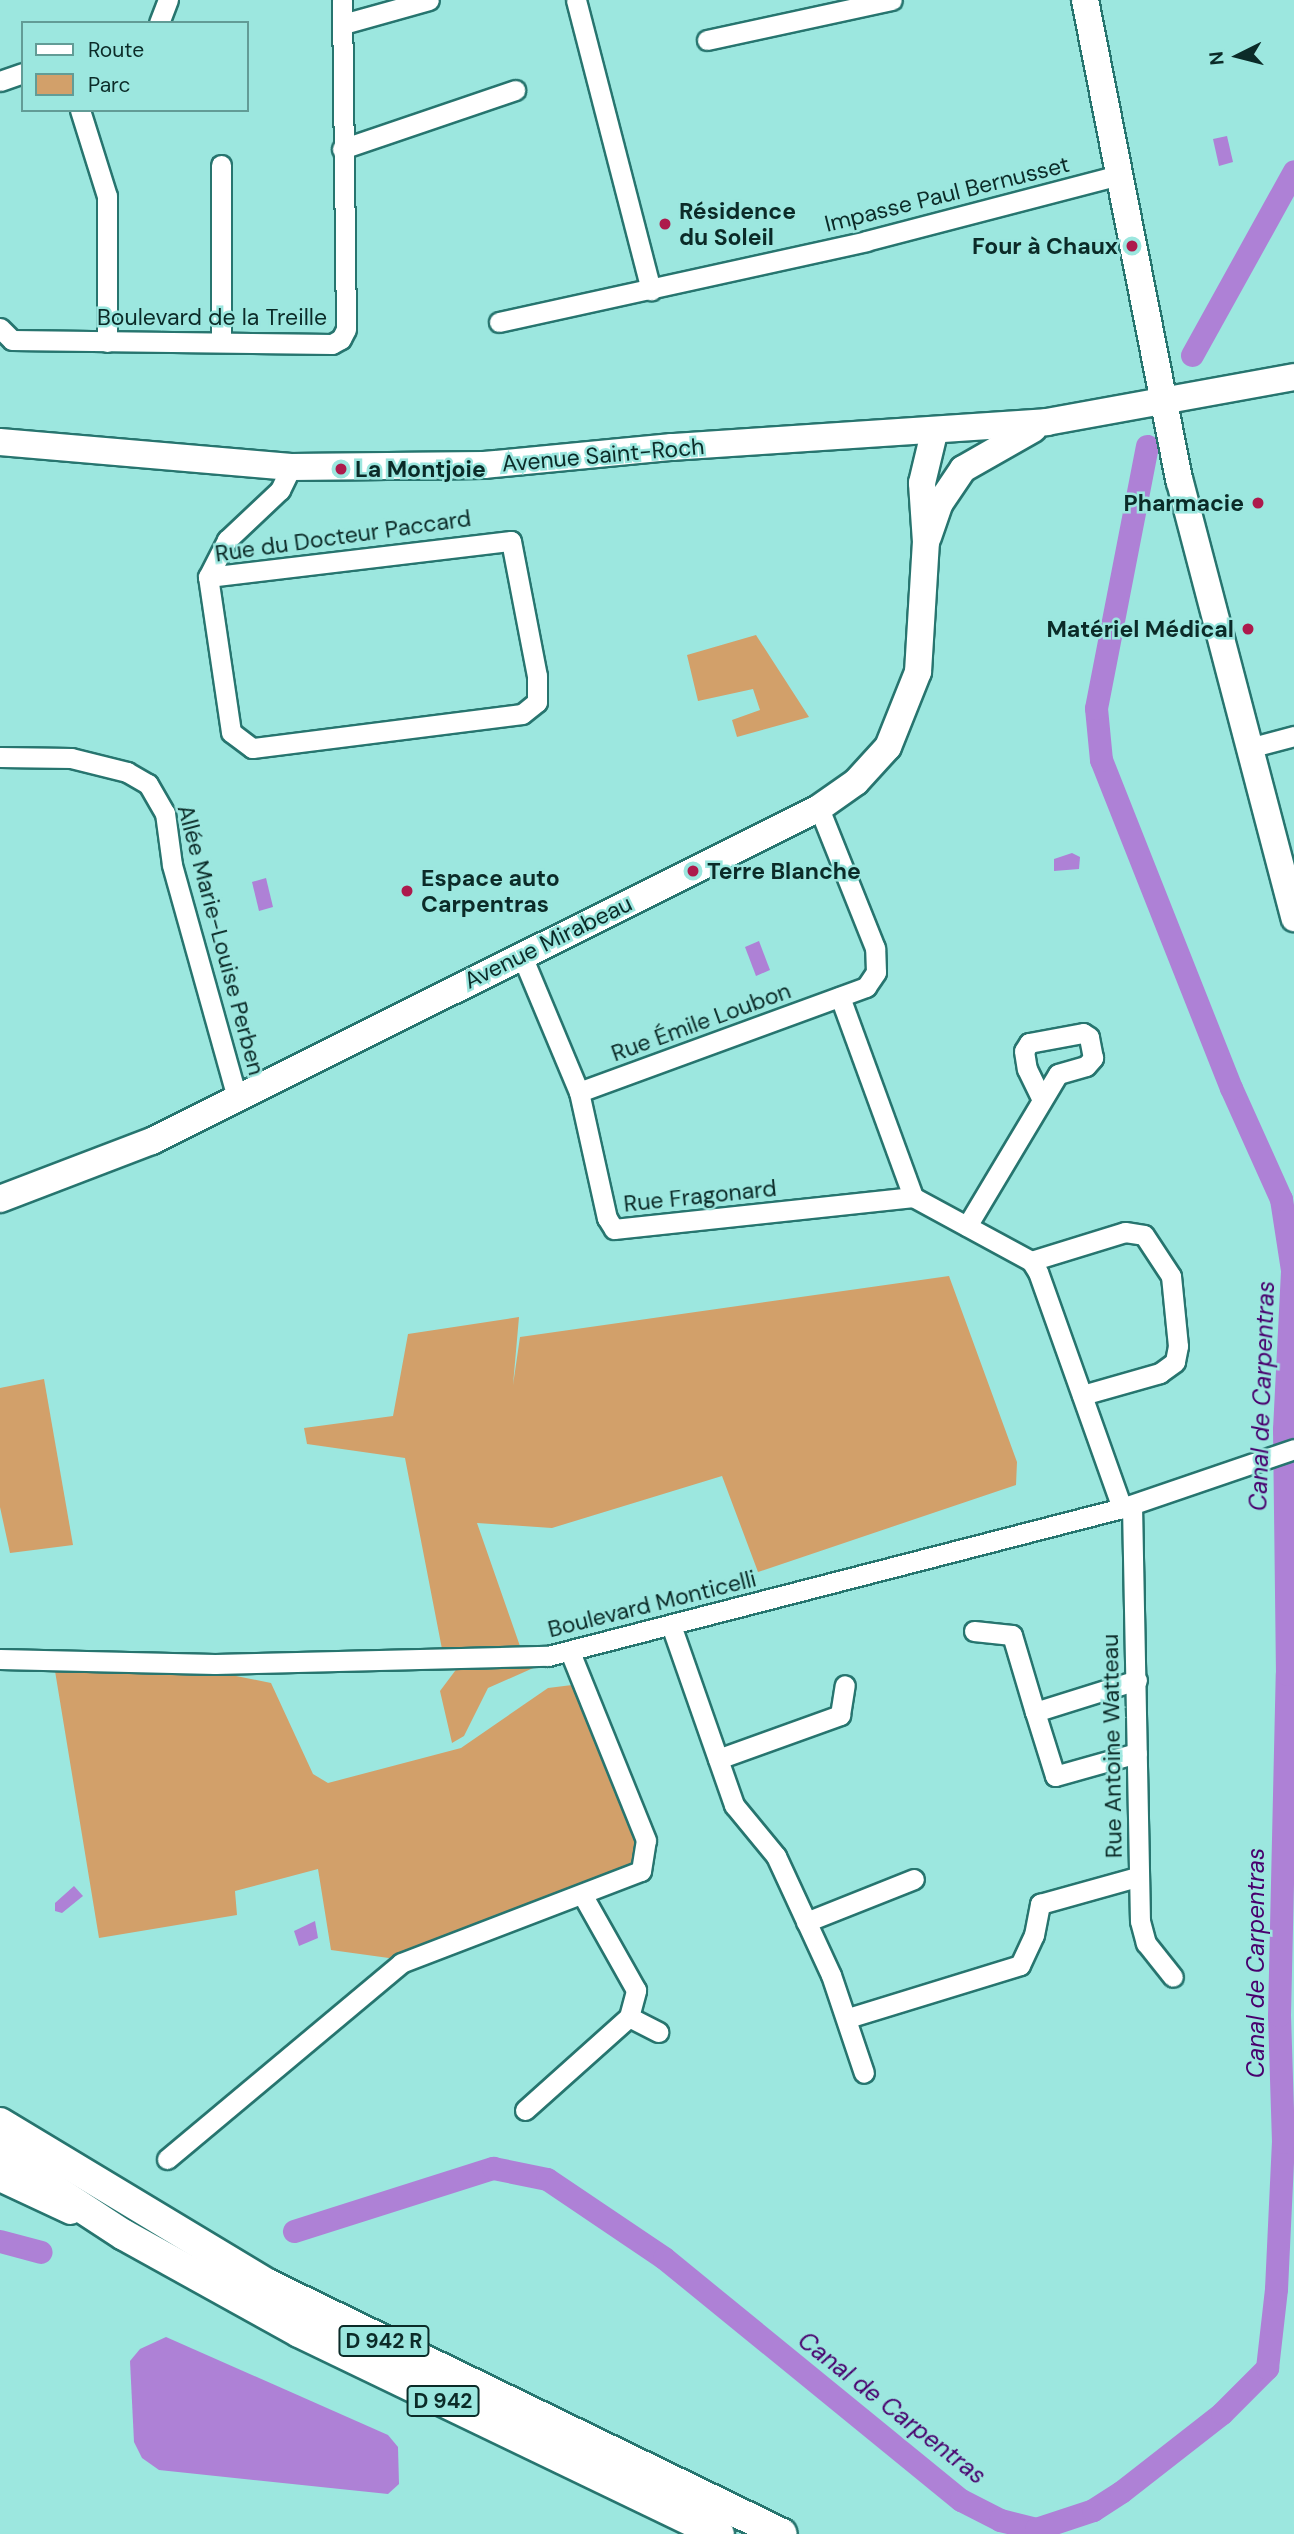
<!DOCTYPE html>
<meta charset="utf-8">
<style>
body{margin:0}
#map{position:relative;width:1294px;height:2534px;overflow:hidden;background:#9ce7df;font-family:"DM Sans",sans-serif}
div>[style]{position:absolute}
.green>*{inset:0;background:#d2a06a}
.water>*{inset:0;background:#ae81d6}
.canal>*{height:23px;margin:-11.5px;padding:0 11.5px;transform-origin:11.5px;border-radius:11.5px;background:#ae81d6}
.roads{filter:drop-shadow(2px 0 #27756f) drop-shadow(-2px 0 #27756f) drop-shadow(0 2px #27756f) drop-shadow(0 -2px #27756f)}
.minor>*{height:19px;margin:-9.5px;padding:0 9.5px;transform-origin:9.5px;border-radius:9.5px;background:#fff}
.secondary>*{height:26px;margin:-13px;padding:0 13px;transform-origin:13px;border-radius:13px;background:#fff}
.primary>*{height:30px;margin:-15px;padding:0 15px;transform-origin:15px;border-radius:15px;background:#fff}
.dots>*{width:19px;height:19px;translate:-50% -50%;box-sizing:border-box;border:4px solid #9ce7df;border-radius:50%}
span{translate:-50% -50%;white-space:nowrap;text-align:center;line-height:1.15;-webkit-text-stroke:5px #9ce7df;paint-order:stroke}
.shield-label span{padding:2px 5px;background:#9ce7df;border:2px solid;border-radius:5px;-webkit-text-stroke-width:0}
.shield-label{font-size:21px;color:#0b2b28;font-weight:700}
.street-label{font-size:23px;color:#0b2b28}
.poi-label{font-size:23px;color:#0b2b28;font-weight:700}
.left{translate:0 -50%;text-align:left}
.right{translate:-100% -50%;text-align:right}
.water-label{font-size:24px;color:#48006d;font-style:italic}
.legend{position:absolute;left:21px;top:21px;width:228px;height:91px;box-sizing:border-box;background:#9ce7df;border:2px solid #629c96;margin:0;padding:9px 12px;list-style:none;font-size:21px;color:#0b2b28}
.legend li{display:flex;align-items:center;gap:14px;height:35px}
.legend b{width:35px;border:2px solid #629c96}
.north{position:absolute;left:1203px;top:21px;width:70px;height:70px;-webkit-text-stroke:5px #9ce7df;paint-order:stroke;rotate:264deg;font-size:19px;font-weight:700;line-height:28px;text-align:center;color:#0b2b28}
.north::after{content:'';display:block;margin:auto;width:24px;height:32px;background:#0b2b28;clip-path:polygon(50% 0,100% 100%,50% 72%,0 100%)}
</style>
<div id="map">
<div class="green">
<div style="clip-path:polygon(756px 635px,809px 717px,737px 737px,732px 720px,760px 710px,753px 689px,698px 701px,687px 655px)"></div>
<div style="clip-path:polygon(949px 1276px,1017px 1462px,1016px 1485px,758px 1572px,722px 1476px,552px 1528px,477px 1523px,521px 1649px,442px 1649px,405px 1458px,307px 1444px,304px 1428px,393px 1416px,408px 1334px,519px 1317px,513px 1385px,520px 1337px)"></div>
<div style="clip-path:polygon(44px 1379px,73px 1545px,10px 1553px,0 1507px,0 1388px)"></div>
<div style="clip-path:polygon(461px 1663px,540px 1665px,488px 1688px,464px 1736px,452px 1743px,440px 1691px)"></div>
<div style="clip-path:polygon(55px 1671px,216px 1672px,271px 1683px,313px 1774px,328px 1783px,461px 1748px,548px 1688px,572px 1685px,639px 1842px,637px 1866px,396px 1959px,331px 1950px,318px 1869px,235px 1891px,237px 1915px,99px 1938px)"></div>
</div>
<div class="water">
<div style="clip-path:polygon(1227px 136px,1233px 162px,1219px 166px,1213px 139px)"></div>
<div style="clip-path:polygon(1072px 853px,1080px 857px,1079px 869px,1054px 871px,1054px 859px)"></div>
<div style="clip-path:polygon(266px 878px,273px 907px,259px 911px,252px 882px)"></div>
<div style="clip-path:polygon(759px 941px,770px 970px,756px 976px,745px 947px)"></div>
<div style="clip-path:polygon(74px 1886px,83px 1896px,62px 1913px,55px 1911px,55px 1903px)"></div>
<div style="clip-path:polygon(315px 1921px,318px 1938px,299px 1946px,294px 1931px)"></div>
<div style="clip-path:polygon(166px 2337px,388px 2435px,398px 2447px,399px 2484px,388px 2494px,159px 2470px,142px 2458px,134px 2442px,130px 2361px,140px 2349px)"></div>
</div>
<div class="canal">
<div style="left:1192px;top:355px;width:210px;rotate:-61deg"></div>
<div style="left:294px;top:2231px;width:209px;rotate:-17.6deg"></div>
<div style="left:493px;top:2168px;width:55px;rotate:11.5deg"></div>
<div style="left:547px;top:2179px;width:141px;rotate:34deg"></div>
<div style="left:664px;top:2258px;width:383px;rotate:39.2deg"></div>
<div style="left:961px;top:2500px;width:44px;rotate:27.1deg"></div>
<div style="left:1000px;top:2520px;width:37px;rotate:14deg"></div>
<div style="left:1036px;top:2529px;width:60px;rotate:-18.4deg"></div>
<div style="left:1093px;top:2510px;width:33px;rotate:-33deg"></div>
<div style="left:1121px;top:2492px;width:128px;rotate:-38deg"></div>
<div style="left:1222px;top:2413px;width:64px;rotate:-45deg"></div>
<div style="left:1267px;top:2368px;width:80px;rotate:-83.5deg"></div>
<div style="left:1276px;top:2289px;width:147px;rotate:-87.3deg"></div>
<div style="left:1283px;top:2142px;width:127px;rotate:-91.8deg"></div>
<div style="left:1279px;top:2015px;width:341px;rotate:-88.7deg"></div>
<div style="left:1287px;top:1674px;width:245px;rotate:-90.7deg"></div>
<div style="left:1284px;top:1429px;width:159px;rotate:-87.1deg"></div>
<div style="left:1292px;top:1270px;width:72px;rotate:-98.8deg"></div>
<div style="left:1281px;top:1199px;width:122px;rotate:-114.2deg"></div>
<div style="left:1231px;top:1088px;width:353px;rotate:-111.6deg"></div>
<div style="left:1101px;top:760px;width:52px;rotate:-95.5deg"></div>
<div style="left:1096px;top:708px;width:267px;rotate:-79deg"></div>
<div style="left:0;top:2241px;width:42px;rotate:15deg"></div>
</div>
<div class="roads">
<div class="minor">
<div style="left:576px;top:0;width:300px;rotate:75.5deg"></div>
<div style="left:159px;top:23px;width:25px;rotate:-69deg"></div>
<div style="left:343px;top:24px;width:89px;rotate:-15.6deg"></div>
<div style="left:707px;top:40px;width:189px;rotate:-12.2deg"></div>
<div style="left:0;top:81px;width:24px;rotate:-19deg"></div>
<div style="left:80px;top:110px;width:90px;rotate:72.6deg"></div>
<div style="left:107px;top:196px;width:146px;rotate:90deg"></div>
<div style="left:342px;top:149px;width:183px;rotate:-18.8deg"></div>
<div style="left:221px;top:165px;width:177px;rotate:90deg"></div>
<div style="left:499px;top:322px;width:376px;rotate:-12.4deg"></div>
<div style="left:866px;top:241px;width:261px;rotate:-14.6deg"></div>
<div style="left:0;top:328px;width:17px;rotate:45deg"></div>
<div style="left:12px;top:340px;width:320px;rotate:0.7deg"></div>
<div style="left:332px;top:344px;width:10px;rotate:-29deg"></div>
<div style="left:341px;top:339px;width:11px;rotate:-63deg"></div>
<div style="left:346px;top:329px;width:329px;rotate:-90.7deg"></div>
<div style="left:511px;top:541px;width:137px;rotate:79.1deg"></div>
<div style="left:537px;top:676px;width:26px;rotate:90deg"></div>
<div style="left:537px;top:702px;width:19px;rotate:141deg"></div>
<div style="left:522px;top:714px;width:272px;rotate:172.8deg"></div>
<div style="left:252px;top:748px;width:26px;rotate:-143deg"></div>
<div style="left:231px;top:732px;width:157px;rotate:-98.4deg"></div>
<div style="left:208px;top:577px;width:305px;rotate:-6.8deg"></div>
<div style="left:208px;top:577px;width:42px;rotate:-62.8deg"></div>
<div style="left:227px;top:540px;width:73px;rotate:-43.3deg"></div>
<div style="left:280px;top:490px;width:25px;rotate:-64deg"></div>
<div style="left:1249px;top:748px;width:47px;rotate:-14.9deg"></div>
<div style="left:0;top:757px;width:71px;rotate:0.8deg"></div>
<div style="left:71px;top:758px;width:58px;rotate:14deg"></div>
<div style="left:127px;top:772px;width:24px;rotate:30deg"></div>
<div style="left:148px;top:784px;width:34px;rotate:60deg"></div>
<div style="left:165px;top:813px;width:52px;rotate:82.3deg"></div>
<div style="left:172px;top:865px;width:242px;rotate:74.4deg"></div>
<div style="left:522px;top:956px;width:147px;rotate:67.3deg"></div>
<div style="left:579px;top:1092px;width:129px;rotate:77.5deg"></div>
<div style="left:607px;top:1218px;width:13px;rotate:58deg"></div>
<div style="left:614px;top:1229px;width:301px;rotate:-6.1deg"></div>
<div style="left:840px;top:997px;width:213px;rotate:69.9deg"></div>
<div style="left:913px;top:1197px;width:134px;rotate:28.5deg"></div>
<div style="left:1031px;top:1261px;width:13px;rotate:58deg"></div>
<div style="left:1038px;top:1272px;width:251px;rotate:70.4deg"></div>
<div style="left:579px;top:1092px;width:306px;rotate:-20.1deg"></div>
<div style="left:866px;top:987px;width:18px;rotate:-56deg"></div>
<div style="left:876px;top:972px;width:24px;rotate:-92deg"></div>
<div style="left:875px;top:948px;width:151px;rotate:-111.8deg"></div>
<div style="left:967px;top:1226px;width:177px;rotate:-59.1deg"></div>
<div style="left:1058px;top:1074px;width:29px;rotate:-16deg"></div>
<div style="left:1086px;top:1066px;width:11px;rotate:-49deg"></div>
<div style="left:1093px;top:1058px;width:21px;rotate:-101deg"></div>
<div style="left:1089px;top:1037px;width:7px;rotate:-146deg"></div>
<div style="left:1083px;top:1033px;width:55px;rotate:169.5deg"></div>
<div style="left:1029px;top:1043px;width:9px;rotate:122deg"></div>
<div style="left:1024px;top:1051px;width:18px;rotate:81deg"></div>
<div style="left:1027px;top:1069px;width:32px;rotate:64deg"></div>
<div style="left:1031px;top:1261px;width:98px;rotate:-17.1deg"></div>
<div style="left:1125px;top:1232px;width:19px;rotate:9deg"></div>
<div style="left:1144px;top:1235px;width:49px;rotate:56.6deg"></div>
<div style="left:1171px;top:1276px;width:70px;rotate:84.3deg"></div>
<div style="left:1178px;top:1346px;width:16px;rotate:101deg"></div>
<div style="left:1175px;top:1362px;width:19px;rotate:144deg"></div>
<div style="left:1160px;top:1373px;width:81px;rotate:164.2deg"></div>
<div style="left:1132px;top:1505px;width:416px;rotate:88.9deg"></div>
<div style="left:1140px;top:1921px;width:23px;rotate:75deg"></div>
<div style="left:1146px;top:1943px;width:43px;rotate:51.5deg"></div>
<div style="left:671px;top:1625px;width:191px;rotate:70.7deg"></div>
<div style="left:734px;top:1805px;width:66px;rotate:50.5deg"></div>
<div style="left:776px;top:1856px;width:131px;rotate:65.2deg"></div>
<div style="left:831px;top:1975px;width:103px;rotate:71.4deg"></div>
<div style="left:974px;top:1631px;width:38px;rotate:6deg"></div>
<div style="left:1012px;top:1635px;width:80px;rotate:73.4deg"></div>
<div style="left:0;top:1659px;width:215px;rotate:1.3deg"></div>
<div style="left:215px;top:1664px;width:333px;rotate:-1.4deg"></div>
<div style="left:548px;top:1656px;width:593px;rotate:-14.46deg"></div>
<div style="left:1122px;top:1508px;width:182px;rotate:-18.9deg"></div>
<div style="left:1137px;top:1680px;width:107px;rotate:162.6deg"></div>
<div style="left:1035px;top:1712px;width:67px;rotate:72.6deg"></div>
<div style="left:1055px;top:1776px;width:85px;rotate:-15.7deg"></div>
<div style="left:718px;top:1759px;width:130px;rotate:-19.8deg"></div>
<div style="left:840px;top:1715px;width:30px;rotate:-81deg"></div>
<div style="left:806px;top:1922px;width:116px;rotate:-21.7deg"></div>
<div style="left:629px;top:2017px;width:33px;rotate:27deg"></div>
<div style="left:848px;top:2018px;width:180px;rotate:-17.1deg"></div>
<div style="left:1020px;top:1965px;width:33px;rotate:-65deg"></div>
<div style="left:1034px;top:1935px;width:32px;rotate:-79deg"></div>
<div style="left:1040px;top:1904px;width:101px;rotate:-15.6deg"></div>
<div style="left:525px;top:2110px;width:140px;rotate:-41.8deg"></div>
<div style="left:629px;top:2017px;width:28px;rotate:-75deg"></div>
<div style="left:636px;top:1990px;width:110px;rotate:-119.4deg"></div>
<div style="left:167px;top:2159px;width:305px;rotate:-39.9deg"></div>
<div style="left:401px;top:1963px;width:257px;rotate:-21deg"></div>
<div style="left:641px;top:1871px;width:31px;rotate:-81deg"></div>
<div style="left:646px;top:1840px;width:203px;rotate:-112deg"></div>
</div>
<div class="secondary">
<div style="left:1085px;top:0;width:491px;rotate:78.9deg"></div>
<div style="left:1180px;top:482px;width:451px;rotate:75.3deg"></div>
<div style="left:0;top:442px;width:292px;rotate:4.9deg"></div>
<div style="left:291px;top:467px;width:193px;rotate:-0.6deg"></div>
<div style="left:484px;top:465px;width:189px;rotate:-5.5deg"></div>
<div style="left:672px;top:447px;width:376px;rotate:-3.8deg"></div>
<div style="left:1047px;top:422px;width:251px;rotate:-10.3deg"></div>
<div style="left:928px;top:537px;width:36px;rotate:-71deg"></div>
<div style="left:940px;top:503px;width:41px;rotate:-55.9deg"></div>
<div style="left:963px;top:469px;width:81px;rotate:-29.7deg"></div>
<div style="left:0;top:1199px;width:163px;rotate:-20.9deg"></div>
<div style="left:152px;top:1141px;width:746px;rotate:-26.53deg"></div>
<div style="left:819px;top:808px;width:45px;rotate:-35.1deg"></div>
<div style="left:856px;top:782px;width:47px;rotate:-47.6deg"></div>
<div style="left:888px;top:747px;width:81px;rotate:-68.2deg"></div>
<div style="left:918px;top:672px;width:130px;rotate:-86.5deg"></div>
<div style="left:926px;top:542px;width:59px;rotate:-93.9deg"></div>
<div style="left:922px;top:483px;width:51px;rotate:-76.5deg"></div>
<div style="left:0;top:2178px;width:78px;rotate:24.9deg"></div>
</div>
<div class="primary">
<div style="left:0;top:2123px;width:312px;rotate:31.1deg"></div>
<div style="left:267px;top:2284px;width:572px;rotate:25.89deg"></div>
<div style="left:0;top:2154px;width:148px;rotate:33.2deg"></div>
<div style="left:124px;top:2235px;width:200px;rotate:29deg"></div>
<div style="left:299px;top:2332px;width:466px;rotate:25.7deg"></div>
</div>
</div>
<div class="dots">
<div style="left:665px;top:224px;background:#ad1a4c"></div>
<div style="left:1132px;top:246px;background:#ad1a4c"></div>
<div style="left:341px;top:469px;background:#ad1a4c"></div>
<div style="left:1258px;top:503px;background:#ad1a4c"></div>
<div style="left:1248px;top:629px;background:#ad1a4c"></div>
<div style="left:693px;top:871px;background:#ad1a4c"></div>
<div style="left:407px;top:891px;background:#ad1a4c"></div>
</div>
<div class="shield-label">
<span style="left:384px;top:2341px">D 942 R</span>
<span style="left:443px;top:2401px">D 942</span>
</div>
<div class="street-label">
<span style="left:947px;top:194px;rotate:-14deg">Impasse Paul Bernusset</span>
<span style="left:212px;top:317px">Boulevard de la Treille</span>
<span style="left:603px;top:455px;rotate:-5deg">Avenue Saint-Roch</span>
<span style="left:343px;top:536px;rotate:-8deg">Rue du Docteur Paccard</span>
<span style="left:221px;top:940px;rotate:75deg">Allée Marie-Louise Perben</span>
<span style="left:548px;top:942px;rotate:-26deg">Avenue Mirabeau</span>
<span style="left:701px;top:1022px;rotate:-20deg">Rue Émile Loubon</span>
<span style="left:700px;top:1196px;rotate:-6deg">Rue Fragonard</span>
<span style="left:652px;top:1604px;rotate:-14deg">Boulevard Monticelli</span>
<span style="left:1112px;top:1746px;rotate:-91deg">Rue Antoine Watteau</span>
</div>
<div class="poi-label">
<span class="left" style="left:679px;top:224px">Résidence<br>du Soleil</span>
<span class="right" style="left:1118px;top:246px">Four à Chaux</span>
<span class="left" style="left:355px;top:469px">La Montjoie</span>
<span class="right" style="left:1244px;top:503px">Pharmacie</span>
<span class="right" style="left:1234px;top:629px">Matériel Médical</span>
<span class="left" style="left:707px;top:871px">Terre Blanche</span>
<span class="left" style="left:421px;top:891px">Espace auto<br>Carpentras</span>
</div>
<div class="water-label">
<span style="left:1262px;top:1396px;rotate:-88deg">Canal de Carpentras</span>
<span style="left:1256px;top:1963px;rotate:-90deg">Canal de Carpentras</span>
<span style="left:892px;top:2408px;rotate:38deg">Canal de Carpentras</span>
</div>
<ul class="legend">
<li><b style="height:9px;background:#fff"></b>Route</li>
<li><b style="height:19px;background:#d2a06a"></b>Parc</li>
</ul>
<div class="north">N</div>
</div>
